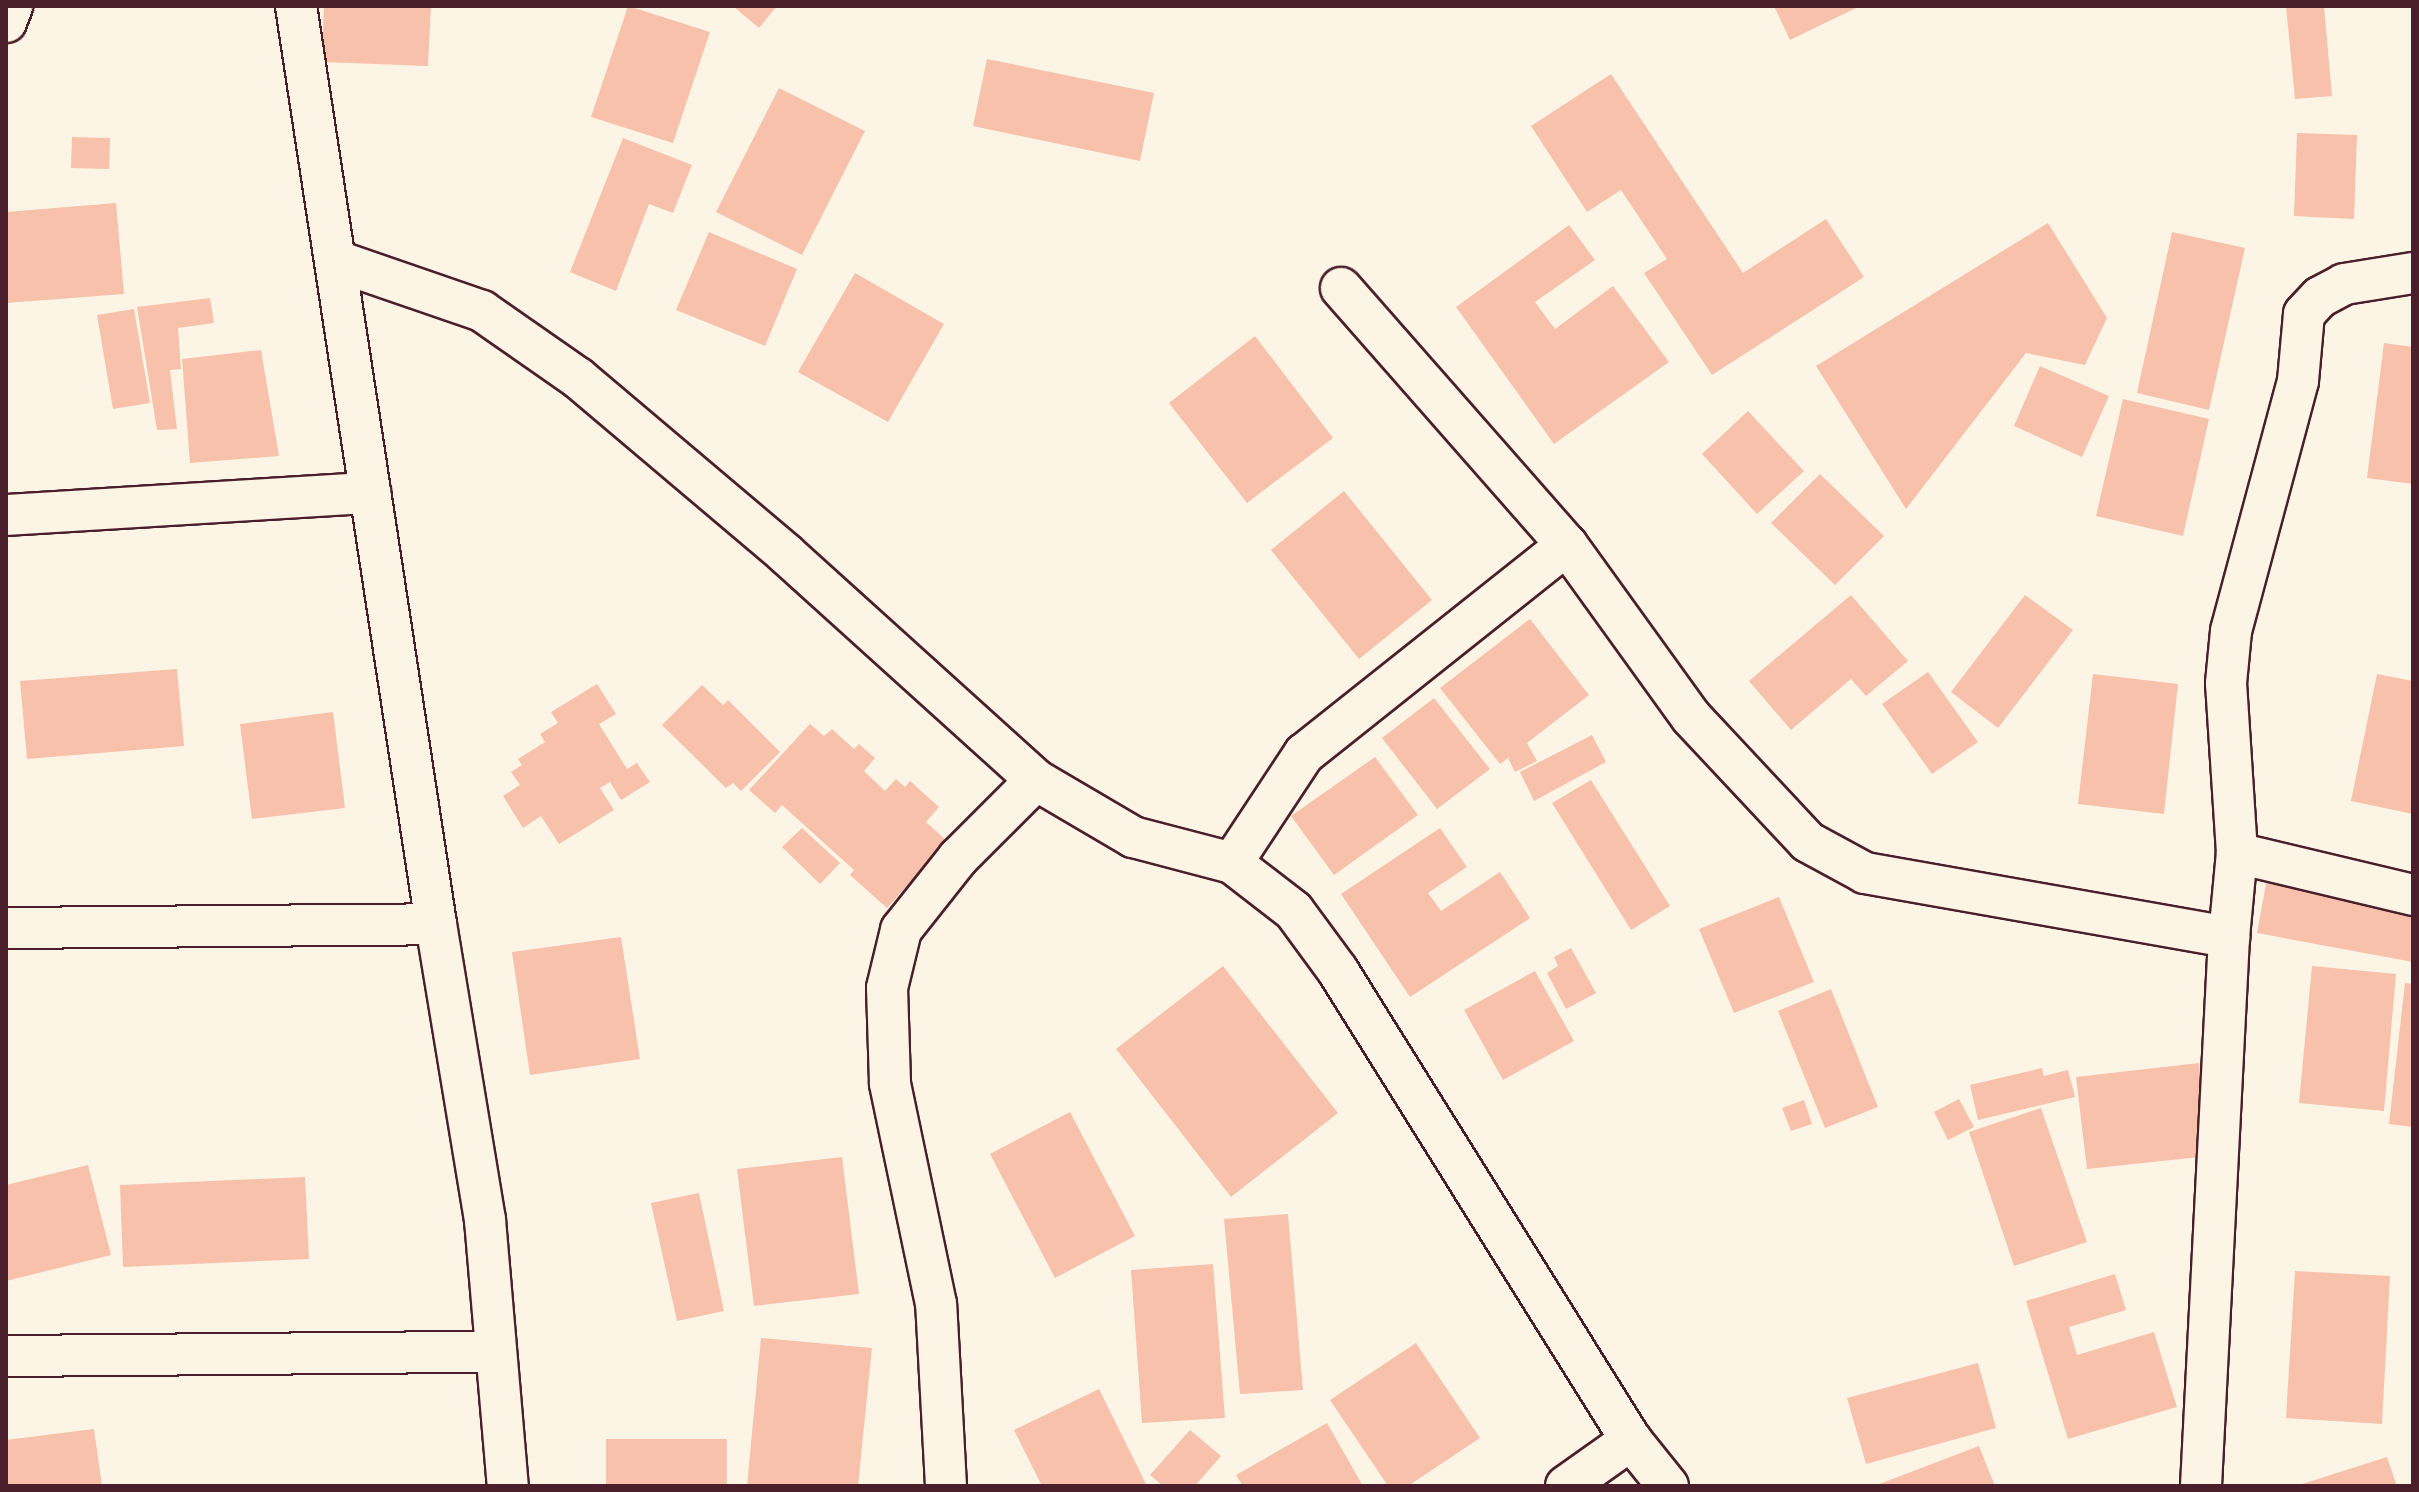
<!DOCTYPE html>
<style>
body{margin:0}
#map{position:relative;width:2419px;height:1492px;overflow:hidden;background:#fcf5e5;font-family:Mynerve,sans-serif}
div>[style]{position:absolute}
.building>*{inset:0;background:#f8c1ab}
.roads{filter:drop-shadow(2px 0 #4a1f2b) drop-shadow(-2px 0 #4a1f2b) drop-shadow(0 2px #4a1f2b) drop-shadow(0 -2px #4a1f2b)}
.minor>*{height:40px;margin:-20px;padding:0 20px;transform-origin:20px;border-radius:20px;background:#fcf5e5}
span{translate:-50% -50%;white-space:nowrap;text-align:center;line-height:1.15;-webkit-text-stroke:7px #fcf5e5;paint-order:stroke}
.frame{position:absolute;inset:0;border:8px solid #4a1f2b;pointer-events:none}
</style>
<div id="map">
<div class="building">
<div style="clip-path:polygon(324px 6px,431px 6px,428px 66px,322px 62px)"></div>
<div style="clip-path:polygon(628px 6px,710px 32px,673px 143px,591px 117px)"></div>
<div style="clip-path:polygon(733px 6px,777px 6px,759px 28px)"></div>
<div style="clip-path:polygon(1774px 6px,1860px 6px,1790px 40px)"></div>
<div style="clip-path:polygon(2286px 6px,2324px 6px,2332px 96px,2295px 99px)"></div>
<div style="clip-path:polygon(987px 59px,1154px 93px,1140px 161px,973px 126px)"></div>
<div style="clip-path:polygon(1611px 74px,1743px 273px,1826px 219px,1864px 277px,1712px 375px,1644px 273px,1667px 259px,1621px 190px,1587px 212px,1531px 126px)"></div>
<div style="clip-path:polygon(779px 88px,865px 131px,802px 255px,716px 212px)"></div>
<div style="clip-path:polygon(2297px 133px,2357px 135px,2354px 219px,2294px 216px)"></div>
<div style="clip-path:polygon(72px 137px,110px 138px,109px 169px,71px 168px)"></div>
<div style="clip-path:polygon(623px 138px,692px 165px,673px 213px,649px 204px,616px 291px,570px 272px)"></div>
<div style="clip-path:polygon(116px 203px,124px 294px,6px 303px,6px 212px)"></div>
<div style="clip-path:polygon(2048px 223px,2107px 318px,2085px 365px,2026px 353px,1906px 509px,1816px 366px)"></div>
<div style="clip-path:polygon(1569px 225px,1595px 260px,1535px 302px,1555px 329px,1613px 286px,1669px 362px,1554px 444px,1456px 307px)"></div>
<div style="clip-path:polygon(709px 232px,797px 269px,765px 346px,676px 310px)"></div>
<div style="clip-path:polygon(2172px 232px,2245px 248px,2209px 410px,2137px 393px)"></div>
<div style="clip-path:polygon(855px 273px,944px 324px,888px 422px,798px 372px)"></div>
<div style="clip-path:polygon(210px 298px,214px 323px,178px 328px,181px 369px,170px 370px,177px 429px,157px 430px,137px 307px)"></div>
<div style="clip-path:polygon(134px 309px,150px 403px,113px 409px,97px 315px)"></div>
<div style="clip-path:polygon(1255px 336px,1333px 438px,1247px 503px,1169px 403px)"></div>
<div style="clip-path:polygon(2384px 343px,2413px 347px,2413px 484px,2367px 478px)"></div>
<div style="clip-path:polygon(261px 350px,279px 456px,190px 463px,182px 359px)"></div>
<div style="clip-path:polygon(2040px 366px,2109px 396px,2082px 457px,2014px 426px)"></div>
<div style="clip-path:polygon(2123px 399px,2209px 419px,2183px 536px,2096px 516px)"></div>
<div style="clip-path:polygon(1748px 411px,1804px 471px,1757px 514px,1702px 454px)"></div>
<div style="clip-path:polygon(1820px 474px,1884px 536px,1835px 585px,1771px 523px)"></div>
<div style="clip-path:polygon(1344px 491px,1432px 600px,1359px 659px,1271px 550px)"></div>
<div style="clip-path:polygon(1851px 595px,1908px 661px,1866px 696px,1851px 679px,1791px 730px,1749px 681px)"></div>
<div style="clip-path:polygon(2025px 595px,2073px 630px,1998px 728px,1951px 692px)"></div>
<div style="clip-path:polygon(1530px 619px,1589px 695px,1527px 743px,1537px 761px,1515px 772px,1508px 758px,1500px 764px,1440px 688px)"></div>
<div style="clip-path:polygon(177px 669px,184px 746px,27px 759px,20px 681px)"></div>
<div style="clip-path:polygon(1928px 672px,1978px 742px,1932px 774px,1882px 704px)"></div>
<div style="clip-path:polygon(2093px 674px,2178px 684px,2164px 814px,2078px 804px)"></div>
<div style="clip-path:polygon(2377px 674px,2413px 681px,2413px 814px,2351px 801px)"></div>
<div style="clip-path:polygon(597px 684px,616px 714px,599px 724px,627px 769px,637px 763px,650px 782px,621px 800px,610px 782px,600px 788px,614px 810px,559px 844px,541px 816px,523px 828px,503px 796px,520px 785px,511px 772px,522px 765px,518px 759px,545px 742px,540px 734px,558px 723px,551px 712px)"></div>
<div style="clip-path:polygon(702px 685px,723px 705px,728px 700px,780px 752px,741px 791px,733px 783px,726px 788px,662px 725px)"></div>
<div style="clip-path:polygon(1434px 698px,1490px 769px,1437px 809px,1382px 738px)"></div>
<div style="clip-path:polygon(333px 712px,345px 808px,252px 819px,240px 724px)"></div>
<div style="clip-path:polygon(810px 724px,824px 736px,832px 729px,854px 749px,859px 744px,875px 758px,864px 771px,885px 791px,896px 779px,905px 787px,910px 781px,939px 807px,926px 822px,947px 841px,887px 908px,850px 875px,854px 870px,782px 805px,775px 813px,749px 790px)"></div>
<div style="clip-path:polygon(1592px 735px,1606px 762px,1534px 801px,1520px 772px)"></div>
<div style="clip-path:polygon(1375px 757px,1418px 815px,1334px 875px,1291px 816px)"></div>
<div style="clip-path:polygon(1591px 780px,1670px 906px,1631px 930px,1552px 803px)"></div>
<div style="clip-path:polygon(802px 828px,840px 863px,820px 884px,782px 847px)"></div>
<div style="clip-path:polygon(1440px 828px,1467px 867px,1428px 893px,1441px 911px,1500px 872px,1530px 918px,1410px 997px,1341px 894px)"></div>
<div style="clip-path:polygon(2267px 879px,2413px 906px,2413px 962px,2257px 933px)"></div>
<div style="clip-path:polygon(1779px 897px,1814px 982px,1734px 1013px,1699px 929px)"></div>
<div style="clip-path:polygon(621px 937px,640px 1059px,530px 1075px,512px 952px)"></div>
<div style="clip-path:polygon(1571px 948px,1596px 993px,1566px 1009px,1547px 973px,1558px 966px,1554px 957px)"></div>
<div style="clip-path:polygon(1223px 966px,1338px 1113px,1231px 1197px,1116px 1049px)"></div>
<div style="clip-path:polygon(2312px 966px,2396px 974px,2384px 1111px,2299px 1103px)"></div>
<div style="clip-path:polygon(1535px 971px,1574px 1041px,1503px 1080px,1464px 1010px)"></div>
<div style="clip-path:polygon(2405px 983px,2413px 984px,2413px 1127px,2389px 1124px)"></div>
<div style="clip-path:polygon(1831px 989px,1878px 1107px,1825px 1128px,1778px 1011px)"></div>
<div style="clip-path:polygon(2199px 1063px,2209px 1156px,2087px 1169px,2076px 1077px)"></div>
<div style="clip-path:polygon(2042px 1068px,2044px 1076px,2068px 1070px,2075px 1097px,1978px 1120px,1970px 1085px)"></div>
<div style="clip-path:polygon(1959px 1099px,1974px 1127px,1948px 1140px,1934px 1112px)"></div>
<div style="clip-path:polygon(1804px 1100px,1812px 1124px,1791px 1131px,1782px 1108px)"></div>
<div style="clip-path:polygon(2041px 1108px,2087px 1242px,2014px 1266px,1969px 1132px)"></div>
<div style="clip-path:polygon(1070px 1112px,1135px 1236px,1055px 1278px,990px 1154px)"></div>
<div style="clip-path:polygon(842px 1157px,859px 1294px,754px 1306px,737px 1169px)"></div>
<div style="clip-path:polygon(88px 1165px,111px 1255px,6px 1281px,6px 1185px)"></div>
<div style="clip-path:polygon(305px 1177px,309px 1259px,123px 1267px,120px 1185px)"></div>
<div style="clip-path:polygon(699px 1193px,724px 1311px,677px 1321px,651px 1203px)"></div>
<div style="clip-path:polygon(1288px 1214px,1303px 1390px,1240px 1394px,1224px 1219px)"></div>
<div style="clip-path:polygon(1213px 1264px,1225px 1418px,1142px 1423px,1131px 1270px)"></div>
<div style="clip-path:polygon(2295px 1271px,2390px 1276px,2382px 1424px,2286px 1418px)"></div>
<div style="clip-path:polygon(2115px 1274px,2126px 1310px,2069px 1327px,2077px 1355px,2154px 1332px,2177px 1407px,2068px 1439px,2026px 1301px)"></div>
<div style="clip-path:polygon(761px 1338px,872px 1348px,858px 1486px,747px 1486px)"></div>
<div style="clip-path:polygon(1416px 1343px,1480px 1438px,1408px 1486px,1388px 1486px,1330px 1400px)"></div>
<div style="clip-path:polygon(1978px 1363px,1996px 1428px,1866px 1464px,1847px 1398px)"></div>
<div style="clip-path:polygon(1099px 1389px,1147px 1486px,1042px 1486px,1014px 1430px)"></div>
<div style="clip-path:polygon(1327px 1423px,1363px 1486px,1243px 1486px,1236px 1475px)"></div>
<div style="clip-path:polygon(94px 1429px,102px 1486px,6px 1486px,6px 1440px)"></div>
<div style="clip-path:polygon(1190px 1430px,1221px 1456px,1195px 1486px,1163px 1486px,1150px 1475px)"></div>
<div style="clip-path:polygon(606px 1439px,727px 1439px,727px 1486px,606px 1486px)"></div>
<div style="clip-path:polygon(1979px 1446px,1995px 1486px,1874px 1486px)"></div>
<div style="clip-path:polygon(2387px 1457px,2397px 1486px,2299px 1486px,2299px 1485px)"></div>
</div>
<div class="roads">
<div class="minor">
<div style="left:296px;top:6px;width:929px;rotate:81.33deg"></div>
<div style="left:436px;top:924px;width:300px;rotate:80.6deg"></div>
<div style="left:485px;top:1220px;width:267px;rotate:85.1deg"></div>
<div style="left:6px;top:22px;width:17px;rotate:-69deg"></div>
<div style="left:337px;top:261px;width:153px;rotate:19deg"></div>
<div style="left:482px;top:311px;width:117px;rotate:34.9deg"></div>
<div style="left:578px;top:378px;width:272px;rotate:40.2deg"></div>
<div style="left:786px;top:554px;width:337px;rotate:42.1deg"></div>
<div style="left:1036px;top:780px;width:113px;rotate:30.4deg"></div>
<div style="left:1133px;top:837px;width:102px;rotate:14.7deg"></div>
<div style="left:1232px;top:863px;width:78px;rotate:37.7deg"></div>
<div style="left:1294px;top:911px;width:74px;rotate:53.7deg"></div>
<div style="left:1338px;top:971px;width:553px;rotate:58.01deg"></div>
<div style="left:1631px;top:1440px;width:59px;rotate:51.2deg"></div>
<div style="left:1341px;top:288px;width:342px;rotate:48.7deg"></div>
<div style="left:1567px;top:545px;width:212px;rotate:54.2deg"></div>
<div style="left:1691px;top:717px;width:171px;rotate:46.9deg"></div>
<div style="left:1808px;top:842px;width:65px;rotate:28.5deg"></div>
<div style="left:1865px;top:873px;width:370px;rotate:10deg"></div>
<div style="left:6px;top:515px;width:365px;rotate:-3.5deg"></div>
<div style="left:2237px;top:853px;width:181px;rotate:13.4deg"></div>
<div style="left:1232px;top:863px;width:131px;rotate:-56.6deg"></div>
<div style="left:1304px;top:754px;width:336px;rotate:-38.5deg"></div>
<div style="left:6px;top:928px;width:430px;rotate:-0.5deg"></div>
<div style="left:6px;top:1356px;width:490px;rotate:-0.5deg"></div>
<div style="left:946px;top:1486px;width:182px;rotate:-93.1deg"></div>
<div style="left:936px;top:1304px;width:226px;rotate:-101.8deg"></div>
<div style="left:890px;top:1083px;width:95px;rotate:-91.8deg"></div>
<div style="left:887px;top:988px;width:60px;rotate:-76.4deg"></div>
<div style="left:901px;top:930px;width:92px;rotate:-51.6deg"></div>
<div style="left:958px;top:858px;width:110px;rotate:-45deg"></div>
<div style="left:1566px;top:1486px;width:80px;rotate:-35.3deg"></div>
<div style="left:2201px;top:1486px;width:550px;rotate:-87.08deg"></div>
<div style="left:2229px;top:937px;width:84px;rotate:-84.6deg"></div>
<div style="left:2237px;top:853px;width:170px;rotate:-93.7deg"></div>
<div style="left:2226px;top:683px;width:52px;rotate:-84.5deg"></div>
<div style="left:2231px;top:631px;width:259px;rotate:-75deg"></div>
<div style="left:2298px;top:381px;width:67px;rotate:-84.9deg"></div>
<div style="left:2304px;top:314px;width:23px;rotate:-47deg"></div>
<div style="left:2320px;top:297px;width:27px;rotate:-28deg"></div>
<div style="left:2344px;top:284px;width:70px;rotate:-9.1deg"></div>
</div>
</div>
<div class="frame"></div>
</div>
